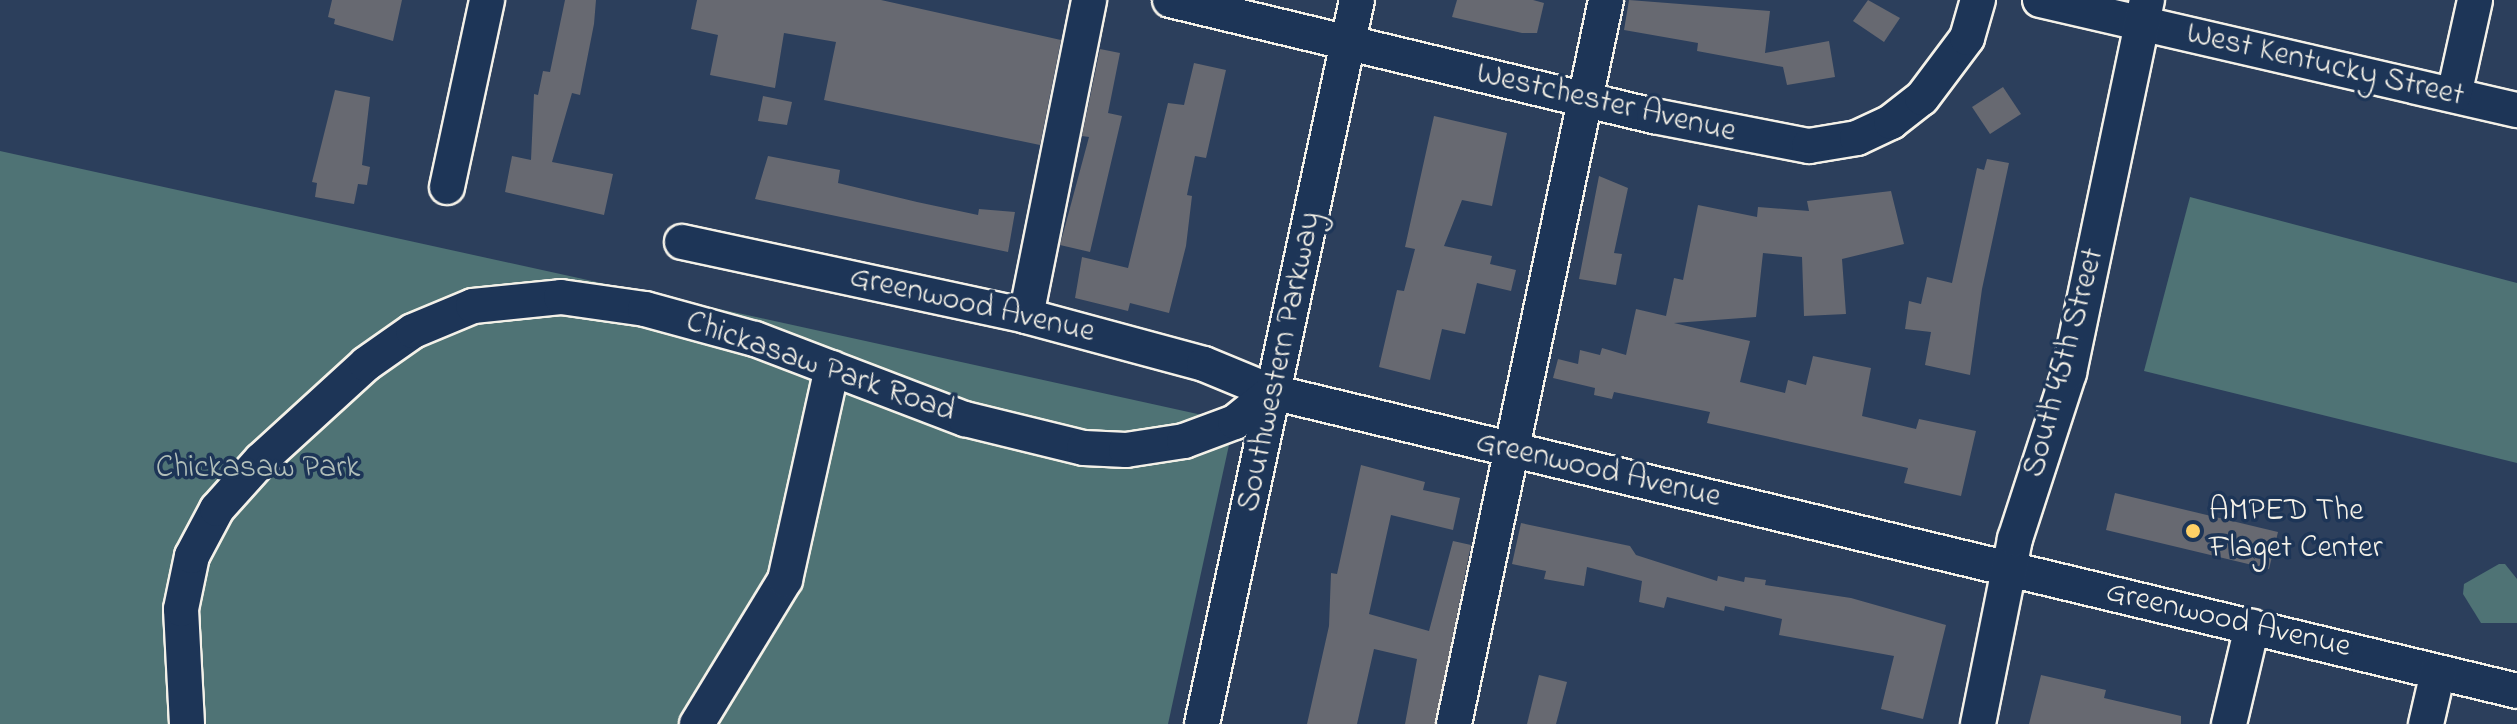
<!DOCTYPE html>
<style>
body{margin:0}
#map{position:relative;width:2517px;height:724px;overflow:hidden;background:#2c3f5c;font-family:"Indie Flower",sans-serif}
div>[style]{position:absolute}
.green>*{inset:0;background:#4f7375}
.building>*{inset:0;background:#676971}
.roads{filter:drop-shadow(2px 0 #f4f1e8) drop-shadow(-2px 0 #f4f1e8) drop-shadow(0 2px #f4f1e8) drop-shadow(0 -2px #f4f1e8)}
.minor>*{height:34px;margin:-17px;padding:0 17px;transform-origin:17px;border-radius:17px;background:#1d3557}
.dots>*{width:22px;height:22px;translate:-50% -50%;box-sizing:border-box;border:4px solid #1d3557;border-radius:50%}
span{translate:-50% -50%;white-space:nowrap;text-align:center;line-height:1.15;-webkit-text-stroke:7px #1d3557;paint-order:stroke}
.street-label{font-size:32px;color:#f4f1e8}
.park-label{font-size:32px;color:#b2bfba}
.poi-label{font-size:32px;color:#f4f1e8}
.left{translate:0 -50%;text-align:left}
</style>
<div id="map">
<div class="green">
<div style="clip-path:polygon(0 151px,1234px 422px,1168px 724px,0 724px)"></div>
<div style="clip-path:polygon(2190px 197px,2517px 283px,2517px 463px,2144px 371px)"></div>
<div style="clip-path:polygon(2499px 564px,2505px 564px,2517px 579px,2517px 623px,2481px 623px,2463px 594px,2464px 584px)"></div>
</div>
<div class="building">
<div style="clip-path:polygon(332px 0,402px 0,393px 41px,334px 24px,335px 19px,328px 17px)"></div>
<div style="clip-path:polygon(565px 0,596px 0,594px 24px,580px 95px,572px 93px,552px 162px,613px 174px,604px 215px,505px 192px,512px 156px,531px 160px,534px 94px,538px 95px,543px 71px,550px 72px)"></div>
<div style="clip-path:polygon(697px 0,881px 0,1061px 40px,1040px 145px,824px 100px,836px 42px,784px 33px,775px 88px,710px 75px,718px 35px,691px 29px)"></div>
<div style="clip-path:polygon(1457px 0,1533px 0,1544px 3px,1537px 33px,1522px 33px,1452px 17px)"></div>
<div style="clip-path:polygon(1629px 0,1770px 11px,1765px 53px,1829px 41px,1835px 77px,1787px 85px,1783px 67px,1697px 51px,1698px 43px,1624px 30px)"></div>
<div style="clip-path:polygon(1868px 0,1900px 18px,1884px 42px,1853px 21px)"></div>
<div style="clip-path:polygon(1100px 49px,1120px 53px,1108px 113px,1122px 116px,1090px 252px,1060px 245px,1089px 137px,1082px 136px)"></div>
<div style="clip-path:polygon(1194px 63px,1226px 70px,1206px 158px,1195px 156px,1187px 195px,1192px 196px,1186px 246px,1169px 313px,1130px 303px,1128px 311px,1075px 298px,1082px 257px,1128px 268px,1168px 103px,1184px 105px)"></div>
<div style="clip-path:polygon(2003px 87px,2021px 114px,1990px 134px,1972px 107px)"></div>
<div style="clip-path:polygon(335px 90px,370px 97px,362px 165px,370px 167px,367px 185px,358px 184px,354px 204px,315px 197px,317px 183px,312px 182px)"></div>
<div style="clip-path:polygon(763px 96px,792px 102px,787px 125px,758px 121px)"></div>
<div style="clip-path:polygon(1434px 116px,1507px 133px,1492px 206px,1462px 200px,1444px 246px,1492px 256px,1490px 264px,1516px 270px,1511px 291px,1477px 283px,1465px 334px,1442px 329px,1430px 380px,1379px 367px,1397px 290px,1404px 291px,1415px 249px,1405px 247px)"></div>
<div style="clip-path:polygon(768px 156px,840px 170px,838px 183px,917px 202px,978px 215px,979px 209px,1015px 212px,1008px 252px,755px 199px)"></div>
<div style="clip-path:polygon(1987px 159px,2009px 163px,1982px 289px,1970px 375px,1925px 365px,1931px 332px,1905px 329px,1909px 301px,1921px 304px,1927px 277px,1952px 283px,1977px 168px,1984px 170px)"></div>
<div style="clip-path:polygon(1599px 176px,1628px 188px,1614px 253px,1622px 254px,1616px 285px,1579px 279px)"></div>
<div style="clip-path:polygon(1891px 191px,1904px 244px,1842px 259px,1846px 314px,1804px 316px,1802px 257px,1763px 253px,1756px 317px,1674px 323px,1750px 341px,1740px 382px,1785px 393px,1788px 380px,1806px 385px,1813px 356px,1871px 368px,1862px 416px,1916px 429px,1919px 419px,1976px 431px,1961px 496px,1904px 483px,1908px 468px,1707px 423px,1710px 412px,1614px 392px,1612px 399px,1594px 395px,1595px 388px,1553px 378px,1558px 359px,1578px 364px,1580px 350px,1600px 355px,1602px 348px,1626px 355px,1636px 309px,1666px 316px,1674px 278px,1683px 280px,1698px 205px,1757px 217px,1758px 207px,1809px 211px,1807px 201px)"></div>
<div style="clip-path:polygon(1361px 465px,1425px 482px,1423px 490px,1460px 498px,1453px 530px,1391px 515px,1369px 614px,1429px 631px,1453px 541px,1471px 545px,1435px 724px,1405px 724px,1417px 659px,1374px 649px,1357px 724px,1307px 724px,1329px 626px,1331px 573px,1337px 574px)"></div>
<div style="clip-path:polygon(2115px 493px,2278px 532px,2269px 569px,2106px 530px)"></div>
<div style="clip-path:polygon(1521px 523px,1630px 546px,1636px 555px,1717px 581px,1718px 576px,1744px 582px,1745px 577px,1766px 580px,1765px 585px,1851px 598px,1946px 625px,1923px 719px,1881px 709px,1894px 656px,1779px 635px,1782px 619px,1725px 606px,1724px 611px,1667px 597px,1664px 608px,1639px 602px,1642px 581px,1587px 567px,1584px 586px,1544px 579px,1546px 571px,1512px 564px)"></div>
<div style="clip-path:polygon(1539px 675px,1567px 682px,1556px 724px,1527px 724px)"></div>
<div style="clip-path:polygon(2041px 675px,2106px 690px,2104px 698px,2181px 716px,2181px 724px,2029px 724px)"></div>
</div>
<div class="roads">
<div class="minor">
<div style="left:1170px;top:0;width:498px;rotate:13.5deg"></div>
<div style="left:1654px;top:116px;width:158px;rotate:11deg"></div>
<div style="left:1809px;top:146px;width:49px;rotate:-9.5deg"></div>
<div style="left:1857px;top:138px;width:38px;rotate:-25deg"></div>
<div style="left:1891px;top:122px;width:39px;rotate:-38deg"></div>
<div style="left:1922px;top:98px;width:75px;rotate:-53.1deg"></div>
<div style="left:1967px;top:38px;width:40px;rotate:-74deg"></div>
<div style="left:2040px;top:0;width:490px;rotate:13deg"></div>
<div style="left:2454px;top:95px;width:97px;rotate:-77.5deg"></div>
<div style="left:447px;top:187px;width:191px;rotate:-77.9deg"></div>
<div style="left:682px;top:242px;width:352px;rotate:12.1deg"></div>
<div style="left:1026px;top:316px;width:184px;rotate:15.1deg"></div>
<div style="left:1204px;top:364px;width:74px;rotate:22.4deg"></div>
<div style="left:1272px;top:392px;width:1280px;rotate:13.5deg"></div>
<div style="left:1026px;top:316px;width:322px;rotate:-78.7deg"></div>
<div style="left:187px;top:724px;width:115px;rotate:-93deg"></div>
<div style="left:181px;top:609px;width:54px;rotate:-78.3deg"></div>
<div style="left:192px;top:556px;width:53px;rotate:-62deg"></div>
<div style="left:217px;top:509px;width:66px;rotate:-48.1deg"></div>
<div style="left:261px;top:460px;width:142px;rotate:-42.4deg"></div>
<div style="left:366px;top:364px;width:57px;rotate:-35.1deg"></div>
<div style="left:413px;top:331px;width:65px;rotate:-22.6deg"></div>
<div style="left:473px;top:306px;width:88px;rotate:-5.8deg"></div>
<div style="left:561px;top:297px;width:85px;rotate:8.1deg"></div>
<div style="left:645px;top:309px;width:114px;rotate:15.3deg"></div>
<div style="left:755px;top:339px;width:225px;rotate:20.9deg"></div>
<div style="left:965px;top:419px;width:122px;rotate:13.7deg"></div>
<div style="left:1084px;top:448px;width:42px;rotate:2.7deg"></div>
<div style="left:1126px;top:450px;width:59px;rotate:-8.8deg"></div>
<div style="left:1184px;top:441px;width:54px;rotate:-20.4deg"></div>
<div style="left:1235px;top:422px;width:48px;rotate:-39deg"></div>
<div style="left:697px;top:724px;width:169px;rotate:-58.6deg"></div>
<div style="left:785px;top:580px;width:217px;rotate:-77.5deg"></div>
<div style="left:1202px;top:724px;width:740px;rotate:-77.92deg"></div>
<div style="left:1454px;top:724px;width:740px;rotate:-78.14deg"></div>
<div style="left:1978px;top:724px;width:189px;rotate:-78.7deg"></div>
<div style="left:2015px;top:539px;width:175px;rotate:-72deg"></div>
<div style="left:2069px;top:373px;width:381px;rotate:-78.2deg"></div>
<div style="left:2229px;top:724px;width:100px;rotate:-76.7deg"></div>
<div style="left:2426px;top:724px;width:53px;rotate:-77deg"></div>
</div>
</div>
<div class="dots">
<div style="left:2193px;top:531px;background:#ffd166"></div>
</div>
<div class="street-label">
<span style="left:2325px;top:66px;rotate:13deg">West Kentucky Street</span>
<span style="left:1606px;top:104px;rotate:13deg">Westchester Avenue</span>
<span style="left:972px;top:306px;rotate:13deg">Greenwood Avenue</span>
<span style="left:1281px;top:362px;rotate:-78deg">Southwestern Parkway</span>
<span style="left:2065px;top:363px;rotate:-75deg">South 45th Street</span>
<span style="left:820px;top:368px;rotate:19deg">Chickasaw Park Road</span>
<span style="left:1598px;top:471px;rotate:13deg">Greenwood Avenue</span>
<span style="left:2228px;top:621px;rotate:13deg">Greenwood Avenue</span>
</div>
<div class="park-label">
<span style="left:258px;top:469px">Chickasaw Park</span>
</div>
<div class="poi-label">
<span class="left" style="left:2209px;top:531px">AMPED The<br>Flaget Center</span>
</div>
</div>
